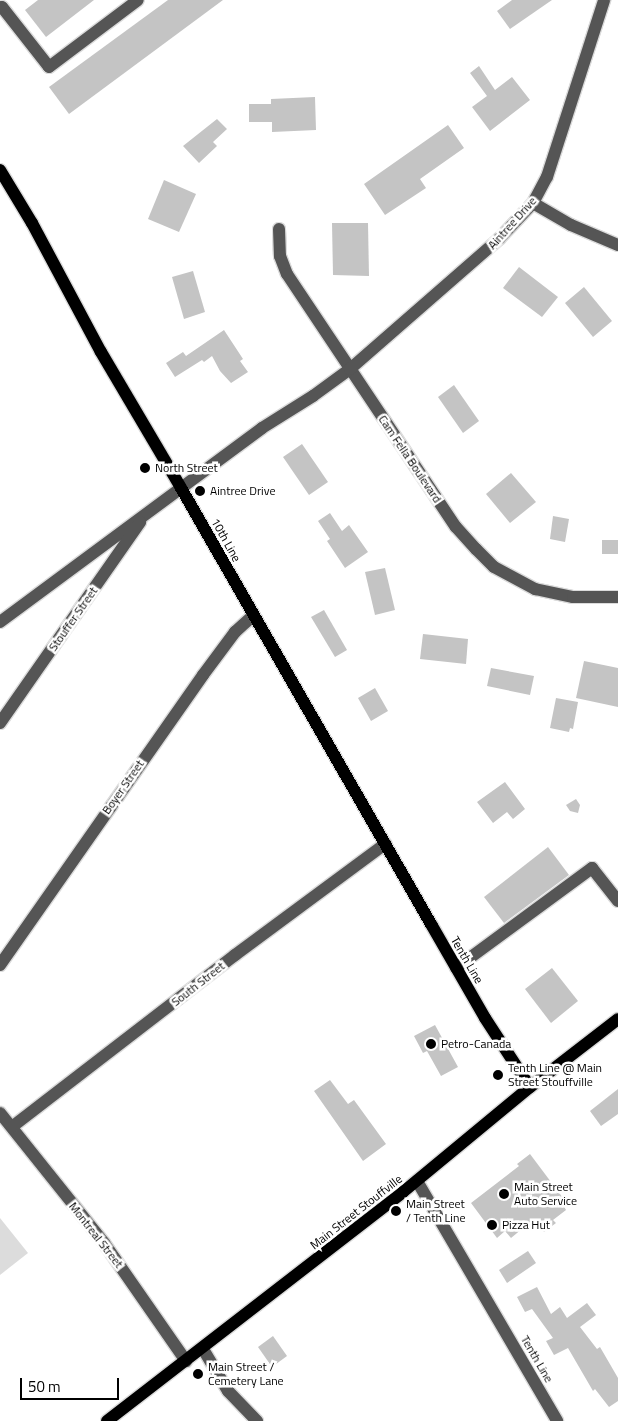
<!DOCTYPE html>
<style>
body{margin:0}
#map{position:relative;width:618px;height:1421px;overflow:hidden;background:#fff;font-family:"Titillium Web",sans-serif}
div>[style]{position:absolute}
.green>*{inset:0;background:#dcdcdc}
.building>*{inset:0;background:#c4c4c4}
.roads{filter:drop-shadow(1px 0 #dbdbdb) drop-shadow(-1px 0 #dbdbdb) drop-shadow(0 1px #dbdbdb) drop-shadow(0 -1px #dbdbdb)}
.minor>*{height:12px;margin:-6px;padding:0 6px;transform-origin:6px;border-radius:6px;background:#555}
.major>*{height:12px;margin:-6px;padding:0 6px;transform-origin:6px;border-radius:6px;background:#000}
.dots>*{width:14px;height:14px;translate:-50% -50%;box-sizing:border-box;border:2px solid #fff;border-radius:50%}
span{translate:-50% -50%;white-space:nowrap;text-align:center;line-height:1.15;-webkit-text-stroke:5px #fff;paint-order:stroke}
.street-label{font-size:12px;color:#000}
.poi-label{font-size:12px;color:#000}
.left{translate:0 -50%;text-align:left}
.scale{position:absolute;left:20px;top:1378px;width:99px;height:22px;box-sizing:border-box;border:2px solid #000;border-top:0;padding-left:6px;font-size:15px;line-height:18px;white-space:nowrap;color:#000;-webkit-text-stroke:4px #fff;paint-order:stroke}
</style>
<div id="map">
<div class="green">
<div style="clip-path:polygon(0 1218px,28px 1253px,0 1275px)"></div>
</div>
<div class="building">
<div style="clip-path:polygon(38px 0,94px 0,46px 37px,25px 10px)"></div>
<div style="clip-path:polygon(168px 0,223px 0,69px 114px,49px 87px)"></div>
<div style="clip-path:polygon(512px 0,552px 0,510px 29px,497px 11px)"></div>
<div style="clip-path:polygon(479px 66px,495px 90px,512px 77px,530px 100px,490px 131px,472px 107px,487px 96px,470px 73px)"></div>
<div style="clip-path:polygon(315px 97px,316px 130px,272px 132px,272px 122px,249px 122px,249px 104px,271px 104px,271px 99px)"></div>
<div style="clip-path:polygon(217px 119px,227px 129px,213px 142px,217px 146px,199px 163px,183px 146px)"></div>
<div style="clip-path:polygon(448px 125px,464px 148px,420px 179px,426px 188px,385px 215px,364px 184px)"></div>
<div style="clip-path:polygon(164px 180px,196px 194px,179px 232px,148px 219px)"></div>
<div style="clip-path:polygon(332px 223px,368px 223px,369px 276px,333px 275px)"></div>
<div style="clip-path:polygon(519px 267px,558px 297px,542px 317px,503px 288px)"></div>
<div style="clip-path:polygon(193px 271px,205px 312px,184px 319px,172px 277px)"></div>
<div style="clip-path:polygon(584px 287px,612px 321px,593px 337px,565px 303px)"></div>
<div style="clip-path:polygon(224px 330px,243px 359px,240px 361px,248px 372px,231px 383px,220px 371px,212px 356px,204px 362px,202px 360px,175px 377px,166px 363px,183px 352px,186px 356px)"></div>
<div style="clip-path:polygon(454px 385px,479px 421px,463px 433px,438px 397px)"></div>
<div style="clip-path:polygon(302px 444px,328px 482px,309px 495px,283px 457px)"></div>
<div style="clip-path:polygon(511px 473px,536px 502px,510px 523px,486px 494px)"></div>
<div style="clip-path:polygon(330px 513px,342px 531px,349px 525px,368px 552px,345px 568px,327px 541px,330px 539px,318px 521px)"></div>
<div style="clip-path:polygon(553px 516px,569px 519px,565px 542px,550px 539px)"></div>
<div style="clip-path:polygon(602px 540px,618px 540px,618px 554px,602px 554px)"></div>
<div style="clip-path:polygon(385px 568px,395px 610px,375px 615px,365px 572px)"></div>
<div style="clip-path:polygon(324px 610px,347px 650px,335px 657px,311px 617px)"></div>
<div style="clip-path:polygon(423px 634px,468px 639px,466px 664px,420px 659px)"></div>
<div style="clip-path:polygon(584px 661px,618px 668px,618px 707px,576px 698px)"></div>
<div style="clip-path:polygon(491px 668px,534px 676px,530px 695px,487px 686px)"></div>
<div style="clip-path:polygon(375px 688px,388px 711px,371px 721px,358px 698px)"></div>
<div style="clip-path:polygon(556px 698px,578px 702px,573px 729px,570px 728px,569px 732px,550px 728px)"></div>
<div style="clip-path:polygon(505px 782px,525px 809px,513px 819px,507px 812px,493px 823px,477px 802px)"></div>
<div style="clip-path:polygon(576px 799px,580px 805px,578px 813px,570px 811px,566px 805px)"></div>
<div style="clip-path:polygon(548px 847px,569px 875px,504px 923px,484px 897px)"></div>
<div style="clip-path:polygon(552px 968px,578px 1001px,551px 1023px,525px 989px)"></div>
<div style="clip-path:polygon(435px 1025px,458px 1067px,441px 1076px,427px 1051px,423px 1053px,414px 1036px)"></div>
<div style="clip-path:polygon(330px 1080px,348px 1104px,354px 1100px,386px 1144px,363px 1161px,314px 1091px)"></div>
<div style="clip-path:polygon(618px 1089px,618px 1114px,601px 1126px,590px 1111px)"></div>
<div style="clip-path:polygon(530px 1154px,566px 1202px,563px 1205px,566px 1210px,553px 1220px,556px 1223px,544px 1232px,534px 1219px,511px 1238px,505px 1231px,497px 1238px,471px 1203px,519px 1166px,517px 1164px)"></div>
<div style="clip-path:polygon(528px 1251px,536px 1263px,507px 1283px,499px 1270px)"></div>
<div style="clip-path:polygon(537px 1287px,551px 1314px,560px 1307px,567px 1318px,587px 1303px,596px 1315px,580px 1327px,597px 1349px,600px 1347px,618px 1378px,618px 1401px,609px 1407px,595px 1389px,593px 1391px,568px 1348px,554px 1355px,546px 1341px,553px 1338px,532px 1309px,525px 1312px,517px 1297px)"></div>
<div style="clip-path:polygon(273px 1336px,287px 1356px,272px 1367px,258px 1347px)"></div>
</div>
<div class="roads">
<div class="minor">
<div style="left:0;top:8px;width:2px;rotate:-27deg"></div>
<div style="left:2px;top:7px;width:76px;rotate:51.9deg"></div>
<div style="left:49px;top:67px;width:111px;rotate:-37deg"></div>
<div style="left:533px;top:203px;width:44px;rotate:30.1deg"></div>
<div style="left:571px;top:225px;width:51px;rotate:23.1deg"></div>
<div style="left:279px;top:229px;width:27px;rotate:88deg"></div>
<div style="left:280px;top:256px;width:19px;rotate:69deg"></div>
<div style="left:287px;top:274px;width:304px;rotate:56.3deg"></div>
<div style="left:456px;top:527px;width:30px;rotate:48deg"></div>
<div style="left:476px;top:549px;width:25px;rotate:45deg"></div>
<div style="left:494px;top:567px;width:47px;rotate:28.2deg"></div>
<div style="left:535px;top:589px;width:39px;rotate:12deg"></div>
<div style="left:573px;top:597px;width:45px"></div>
<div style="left:0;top:622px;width:326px;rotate:-36.5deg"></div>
<div style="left:262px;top:428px;width:60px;rotate:-32.1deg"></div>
<div style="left:313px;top:396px;width:46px;rotate:-36.1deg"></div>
<div style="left:350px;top:369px;width:198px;rotate:-41.1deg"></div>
<div style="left:499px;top:239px;width:50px;rotate:-46.6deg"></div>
<div style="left:533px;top:203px;width:30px;rotate:-62deg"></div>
<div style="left:547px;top:177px;width:186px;rotate:-72.1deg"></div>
<div style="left:0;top:723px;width:245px;rotate:-55.1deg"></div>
<div style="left:0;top:965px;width:354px;rotate:-55deg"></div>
<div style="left:203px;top:675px;width:54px;rotate:-53.3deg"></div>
<div style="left:235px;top:632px;width:24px;rotate:-42deg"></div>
<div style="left:456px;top:968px;width:169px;rotate:-36.3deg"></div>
<div style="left:592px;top:868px;width:42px;rotate:51.8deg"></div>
<div style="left:0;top:1113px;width:166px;rotate:51.3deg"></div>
<div style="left:104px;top:1243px;width:144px;rotate:55.2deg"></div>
<div style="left:13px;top:1126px;width:280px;rotate:-37.6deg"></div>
<div style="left:235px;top:955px;width:187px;rotate:-36.5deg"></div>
<div style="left:417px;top:1181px;width:278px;rotate:59.7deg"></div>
<div style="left:203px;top:1349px;width:49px;rotate:59.2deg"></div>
<div style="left:228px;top:1391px;width:42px;rotate:46deg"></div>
</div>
<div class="major">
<div style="left:0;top:170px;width:62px;rotate:58.9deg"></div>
<div style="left:32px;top:223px;width:146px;rotate:61.9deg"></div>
<div style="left:101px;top:352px;width:158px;rotate:59.5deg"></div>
<div style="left:181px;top:488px;width:503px;rotate:60.17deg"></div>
<div style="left:431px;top:924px;width:108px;rotate:60.1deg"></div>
<div style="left:485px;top:1018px;width:82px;rotate:56.9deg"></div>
<div style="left:107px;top:1421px;width:374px;rotate:-37.7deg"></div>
<div style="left:403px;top:1192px;width:165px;rotate:-39.6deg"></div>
<div style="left:530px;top:1087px;width:111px;rotate:-37.7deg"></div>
</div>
</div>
<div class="dots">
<div style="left:145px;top:468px;background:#000"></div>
<div style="left:200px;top:491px;background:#000"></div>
<div style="left:431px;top:1044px;background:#000"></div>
<div style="left:498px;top:1075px;background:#000"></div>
<div style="left:504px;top:1194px;background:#000"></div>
<div style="left:396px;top:1211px;background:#000"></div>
<div style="left:492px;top:1225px;background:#000"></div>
<div style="left:198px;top:1374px;background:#000"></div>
</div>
<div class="street-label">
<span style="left:512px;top:223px;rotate:-48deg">Aintree Drive</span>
<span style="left:410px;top:459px;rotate:56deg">Cam Fella Boulevard</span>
<span style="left:226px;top:540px;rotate:61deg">10th Line</span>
<span style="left:73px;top:619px;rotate:-55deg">Stouffer Street</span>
<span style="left:123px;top:787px;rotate:-55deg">Boyer Street</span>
<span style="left:467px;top:960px;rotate:60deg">Tenth Line</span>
<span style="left:198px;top:984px;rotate:-38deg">South Street</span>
<span style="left:356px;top:1212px;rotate:-38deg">Main Street Stouffville</span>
<span style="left:96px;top:1235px;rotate:52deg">Montreal Street</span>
<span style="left:537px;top:1359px;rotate:60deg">Tenth Line</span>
</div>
<div class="poi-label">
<span class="left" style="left:155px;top:468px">North Street</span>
<span class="left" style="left:210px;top:491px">Aintree Drive</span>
<span class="left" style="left:441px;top:1044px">Petro-Canada</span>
<span class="left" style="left:508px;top:1075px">Tenth Line @ Main<br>Street Stouffville</span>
<span class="left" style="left:514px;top:1194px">Main Street<br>Auto Service</span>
<span class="left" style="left:406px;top:1211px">Main Street<br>/ Tenth Line</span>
<span class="left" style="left:502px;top:1225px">Pizza Hut</span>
<span class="left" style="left:208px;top:1374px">Main Street /<br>Cemetery Lane</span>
</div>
<div class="scale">50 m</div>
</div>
